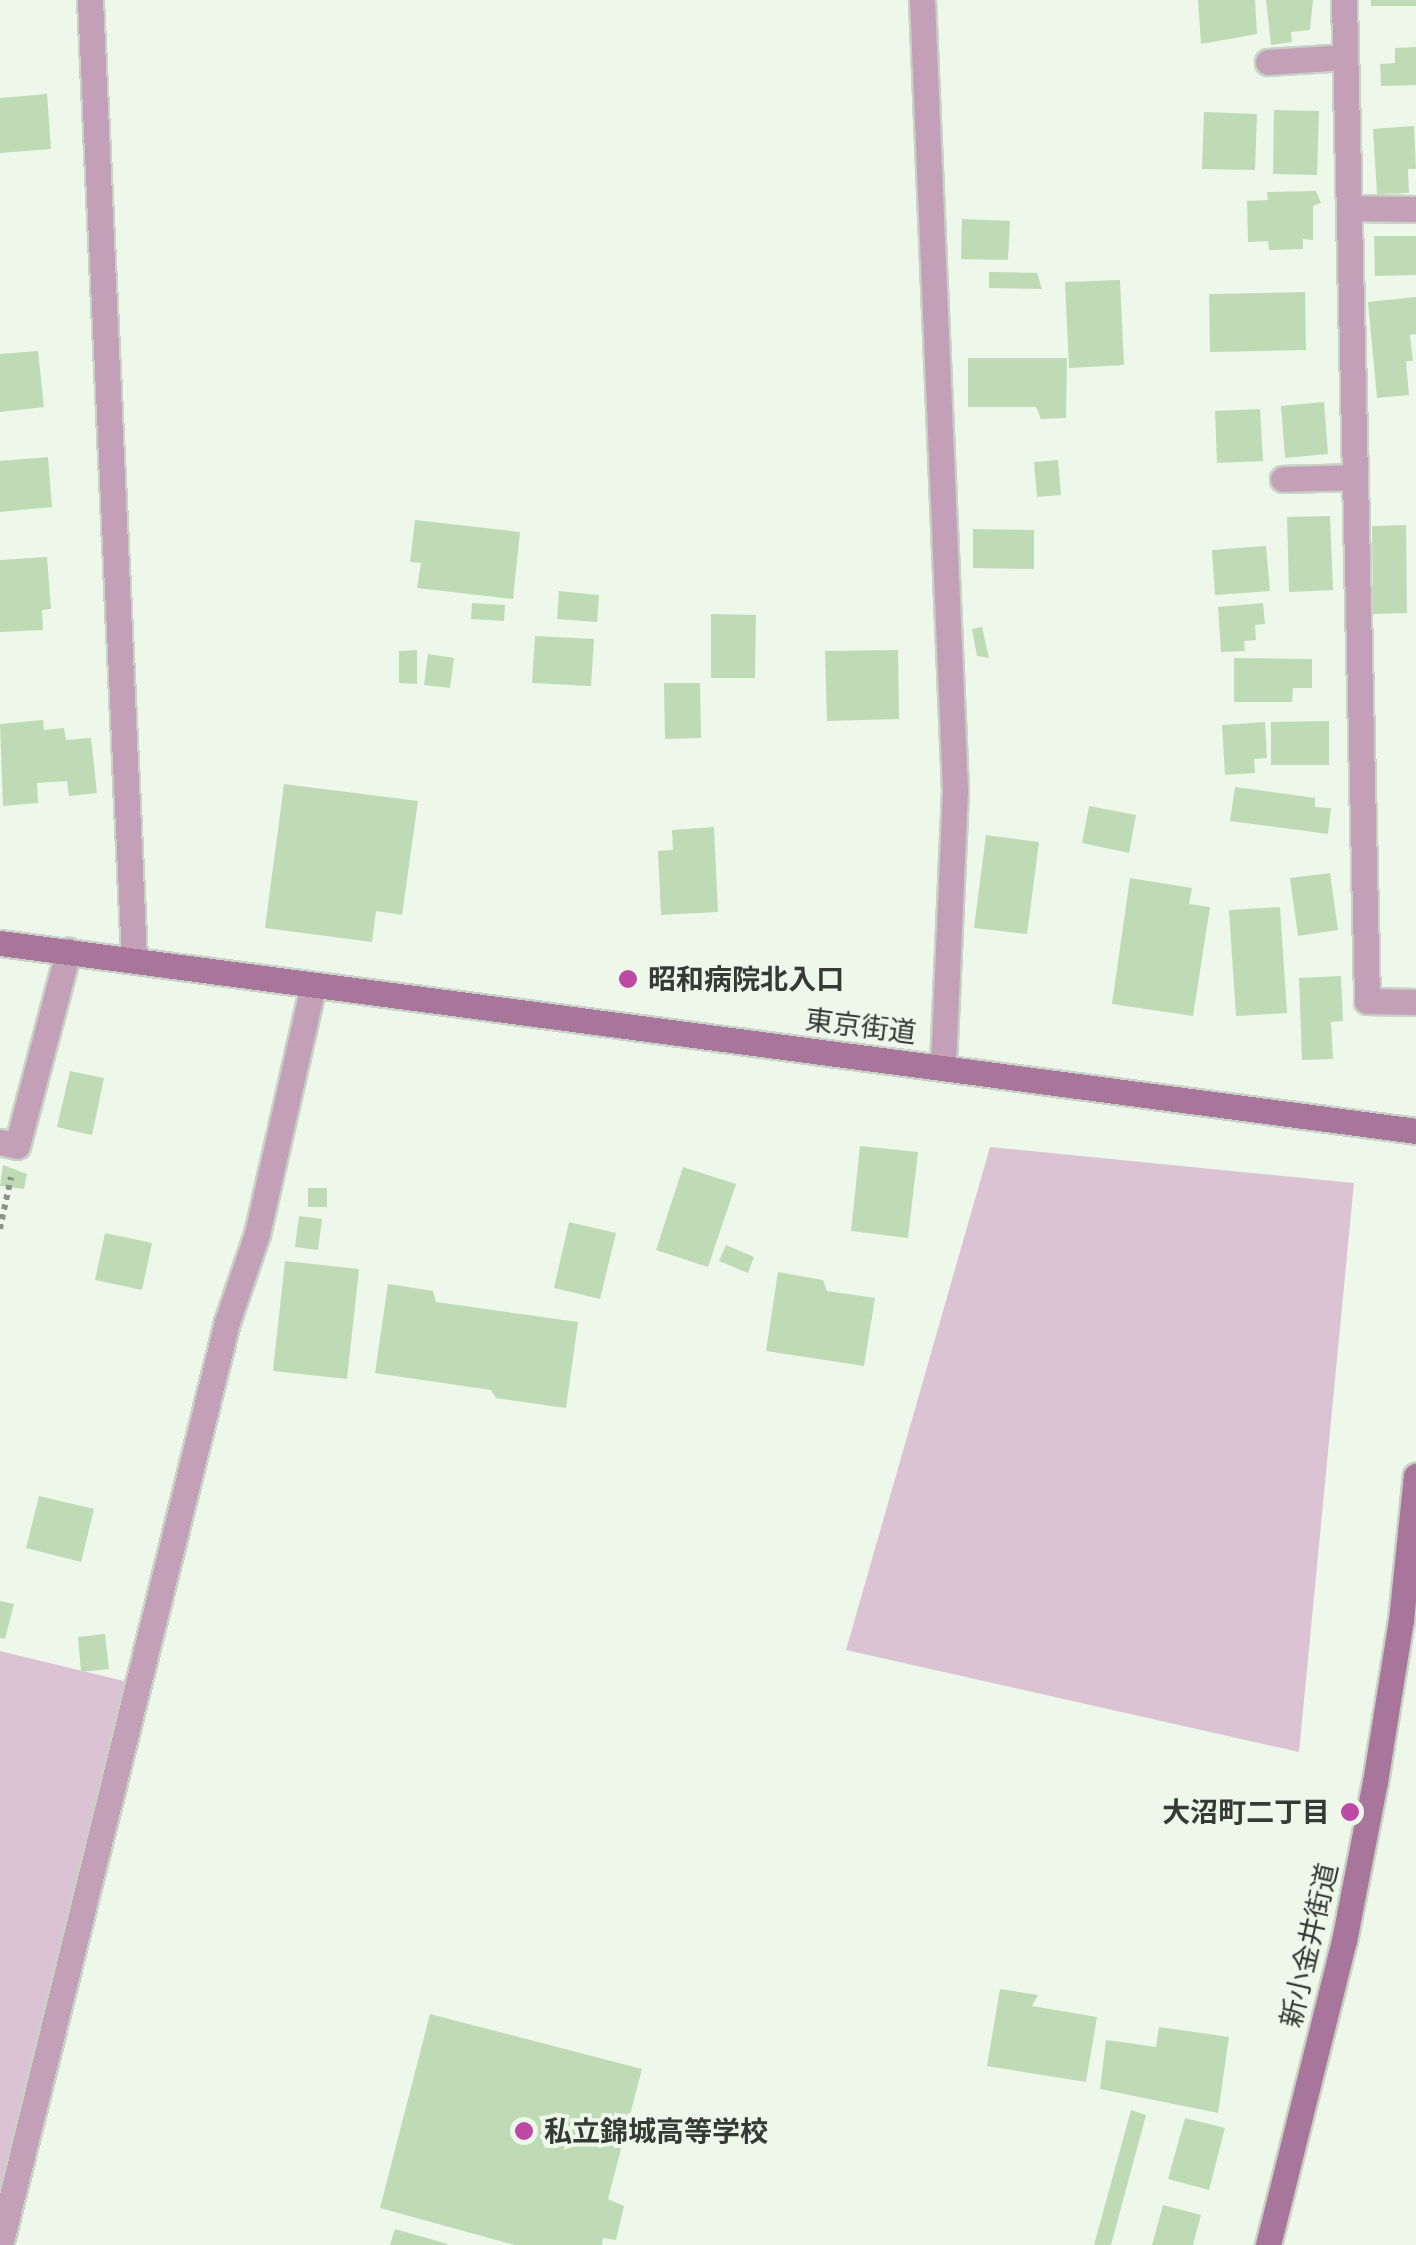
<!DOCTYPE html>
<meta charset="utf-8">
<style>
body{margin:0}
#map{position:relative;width:1416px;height:2245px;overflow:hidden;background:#edf8ea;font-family:Lora,"Noto Sans JP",serif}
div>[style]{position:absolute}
.green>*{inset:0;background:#dcc3d4}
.building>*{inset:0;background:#bedbb6}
.path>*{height:6px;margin-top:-3px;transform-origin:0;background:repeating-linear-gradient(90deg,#8b9389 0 5px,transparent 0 10px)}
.roads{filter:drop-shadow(2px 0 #c8d2c6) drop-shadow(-2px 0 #c8d2c6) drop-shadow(0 2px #c8d2c6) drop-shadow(0 -2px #c8d2c6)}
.lane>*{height:25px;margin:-12.5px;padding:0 12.5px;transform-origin:12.5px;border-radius:12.5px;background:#c3a0b8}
.street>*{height:25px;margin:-12.5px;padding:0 12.5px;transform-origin:12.5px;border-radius:12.5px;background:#c3a0b8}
.secondary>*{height:25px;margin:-12.5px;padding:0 12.5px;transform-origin:12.5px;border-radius:12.5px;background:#a9769b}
.dots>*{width:28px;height:28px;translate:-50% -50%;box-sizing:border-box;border:5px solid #edf8ea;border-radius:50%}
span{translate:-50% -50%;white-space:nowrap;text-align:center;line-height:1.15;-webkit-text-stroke:8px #edf8ea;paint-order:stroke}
.poi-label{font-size:28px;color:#353a34;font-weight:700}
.left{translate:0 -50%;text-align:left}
.right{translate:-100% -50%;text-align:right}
.street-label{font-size:28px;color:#353a34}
</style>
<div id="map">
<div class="green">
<div style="clip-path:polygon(990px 1147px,1354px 1183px,1299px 1752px,846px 1650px)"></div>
<div style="clip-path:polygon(0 1651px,128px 1682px,0 2208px)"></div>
</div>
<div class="building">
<div style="clip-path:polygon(1198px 0,1255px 0,1257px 34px,1201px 44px)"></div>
<div style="clip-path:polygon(1266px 0,1313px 0,1310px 30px,1291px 32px,1292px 42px,1271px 45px)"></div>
<div style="clip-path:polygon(1371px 0,1416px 0,1416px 6px,1371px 6px)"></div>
<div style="clip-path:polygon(1416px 47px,1416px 85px,1381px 86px,1380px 64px,1395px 63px,1395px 48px)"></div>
<div style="clip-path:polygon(47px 94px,51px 149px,0 153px,0 98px)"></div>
<div style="clip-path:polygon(1274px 110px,1319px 111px,1317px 175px,1273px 174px)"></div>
<div style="clip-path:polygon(1204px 112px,1257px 114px,1255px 170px,1202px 169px)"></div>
<div style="clip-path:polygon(1414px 126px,1416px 169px,1408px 169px,1409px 193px,1377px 194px,1373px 129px)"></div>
<div style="clip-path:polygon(1316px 191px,1321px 203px,1313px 206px,1313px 240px,1303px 239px,1303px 249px,1269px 250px,1268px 241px,1248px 242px,1247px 201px,1268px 200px,1267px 192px)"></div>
<div style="clip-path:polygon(962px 219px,1010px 221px,1008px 260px,961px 259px)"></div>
<div style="clip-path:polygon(1374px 236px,1416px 236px,1416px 275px,1375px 276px)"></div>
<div style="clip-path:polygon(989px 272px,1037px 273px,1042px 289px,989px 288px)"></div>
<div style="clip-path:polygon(1120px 280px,1124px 365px,1069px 368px,1065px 282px)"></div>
<div style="clip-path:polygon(1305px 292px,1306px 350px,1210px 352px,1209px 294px)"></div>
<div style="clip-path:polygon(1416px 297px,1416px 334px,1410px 335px,1413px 361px,1406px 361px,1409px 395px,1377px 398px,1368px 302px)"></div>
<div style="clip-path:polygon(38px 351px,44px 407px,0 412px,0 354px)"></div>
<div style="clip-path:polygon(968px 358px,1067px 358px,1066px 418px,1041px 419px,1036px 407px,968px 407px)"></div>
<div style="clip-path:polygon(1324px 402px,1328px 454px,1285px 458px,1281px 406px)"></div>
<div style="clip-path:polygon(1260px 409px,1263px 461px,1217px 463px,1215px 411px)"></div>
<div style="clip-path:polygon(48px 457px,52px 507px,0 512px,0 461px)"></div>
<div style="clip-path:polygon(1058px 460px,1061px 495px,1037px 497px,1034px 462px)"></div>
<div style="clip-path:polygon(1330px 516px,1333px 590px,1289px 592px,1287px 517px)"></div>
<div style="clip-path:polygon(415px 520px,520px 532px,513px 599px,417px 588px,421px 563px,410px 562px)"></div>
<div style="clip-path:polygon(1406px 525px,1407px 613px,1373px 614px,1372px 526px)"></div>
<div style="clip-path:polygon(973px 529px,1034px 530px,1034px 569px,973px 568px)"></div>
<div style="clip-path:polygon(1266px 546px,1270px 591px,1215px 595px,1212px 550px)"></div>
<div style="clip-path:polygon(47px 557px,51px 609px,42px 610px,43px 630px,0 632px,0 560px)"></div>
<div style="clip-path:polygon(559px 591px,599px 595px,597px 622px,557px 619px)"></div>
<div style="clip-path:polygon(472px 603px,505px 605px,504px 621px,471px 619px)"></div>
<div style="clip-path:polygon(1263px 603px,1265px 624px,1255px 625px,1256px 640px,1244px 641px,1245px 651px,1221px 652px,1218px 607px)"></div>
<div style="clip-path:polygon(711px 614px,756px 615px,755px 678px,711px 678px)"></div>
<div style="clip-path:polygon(982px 627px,989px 658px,977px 656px,972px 629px)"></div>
<div style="clip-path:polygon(535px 636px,594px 639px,591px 686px,532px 683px)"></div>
<div style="clip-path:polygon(417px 650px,417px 684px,399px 683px,399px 651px)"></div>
<div style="clip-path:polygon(898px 650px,899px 719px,827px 721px,825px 651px)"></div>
<div style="clip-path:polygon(428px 654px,454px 658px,450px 688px,424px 685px)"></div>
<div style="clip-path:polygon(1234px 658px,1312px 659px,1312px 688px,1293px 688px,1292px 702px,1234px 702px)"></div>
<div style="clip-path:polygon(664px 683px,700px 683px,701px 738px,665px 739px)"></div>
<div style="clip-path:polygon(43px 720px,44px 730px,64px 728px,66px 740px,91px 738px,97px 793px,69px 796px,67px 781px,37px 783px,38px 803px,3px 806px,0 724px)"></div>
<div style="clip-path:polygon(1329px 721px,1329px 765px,1271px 765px,1271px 722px)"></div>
<div style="clip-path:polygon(1265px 722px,1267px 758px,1254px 759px,1255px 773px,1225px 775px,1222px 725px)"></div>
<div style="clip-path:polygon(284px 784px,418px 801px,402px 915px,376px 911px,372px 942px,265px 928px)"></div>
<div style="clip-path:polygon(1235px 787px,1315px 798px,1315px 807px,1331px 808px,1328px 834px,1230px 821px)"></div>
<div style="clip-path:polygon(1089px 806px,1136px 815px,1129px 853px,1082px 843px)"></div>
<div style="clip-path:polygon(714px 827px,718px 912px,661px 915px,658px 851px,673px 850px,672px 830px)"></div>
<div style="clip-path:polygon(986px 835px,1039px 842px,1027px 934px,974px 928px)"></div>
<div style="clip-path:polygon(1330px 873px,1338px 930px,1298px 936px,1290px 878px)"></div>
<div style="clip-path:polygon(1130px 878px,1192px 888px,1189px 904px,1210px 907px,1193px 1016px,1112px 1004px)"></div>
<div style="clip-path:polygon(1280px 907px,1287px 1013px,1236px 1016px,1229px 910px)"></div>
<div style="clip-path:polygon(1341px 976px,1343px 1021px,1331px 1022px,1333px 1059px,1302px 1060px,1299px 978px)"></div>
<div style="clip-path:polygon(70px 1071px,104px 1078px,92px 1135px,57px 1127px)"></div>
<div style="clip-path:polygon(860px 1146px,918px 1152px,908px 1238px,851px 1231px)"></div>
<div style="clip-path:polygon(3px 1165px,27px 1174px,24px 1189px,0 1186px)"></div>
<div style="clip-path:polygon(683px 1167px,736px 1184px,708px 1267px,656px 1250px)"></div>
<div style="clip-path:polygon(308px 1188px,327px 1188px,327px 1207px,308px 1207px)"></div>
<div style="clip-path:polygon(299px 1216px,322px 1219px,318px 1250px,295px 1247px)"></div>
<div style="clip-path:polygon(569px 1222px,616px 1233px,600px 1299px,554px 1288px)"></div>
<div style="clip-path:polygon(105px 1233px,152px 1243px,142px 1290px,95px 1280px)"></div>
<div style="clip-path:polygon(726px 1245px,754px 1257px,748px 1273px,719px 1261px)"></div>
<div style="clip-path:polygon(285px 1261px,359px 1269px,347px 1379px,273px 1371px)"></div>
<div style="clip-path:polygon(778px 1272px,823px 1280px,827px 1291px,875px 1298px,864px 1366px,766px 1351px)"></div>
<div style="clip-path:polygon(388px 1284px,433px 1291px,436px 1302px,578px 1322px,566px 1408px,496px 1398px,491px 1390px,375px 1373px)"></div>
<div style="clip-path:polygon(39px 1496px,94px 1509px,81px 1562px,26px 1548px)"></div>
<div style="clip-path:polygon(0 1601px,14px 1604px,5px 1639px,0 1638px)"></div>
<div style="clip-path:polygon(105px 1634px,109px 1669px,81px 1672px,78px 1637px)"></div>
<div style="clip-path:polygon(1000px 1989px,1038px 1995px,1032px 2006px,1097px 2017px,1086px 2082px,987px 2066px)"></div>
<div style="clip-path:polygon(430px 2014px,642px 2069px,608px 2199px,624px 2206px,616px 2240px,603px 2238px,602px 2245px,515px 2245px,380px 2208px)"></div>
<div style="clip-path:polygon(1159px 2027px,1229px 2037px,1218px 2113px,1100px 2089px,1106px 2040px,1156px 2047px)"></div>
<div style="clip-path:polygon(1131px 2110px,1146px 2115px,1111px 2245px,1094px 2245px)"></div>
<div style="clip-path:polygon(1185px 2118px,1225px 2128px,1209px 2190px,1168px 2179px)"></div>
<div style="clip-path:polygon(1163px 2205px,1201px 2215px,1193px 2245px,1152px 2245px)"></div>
<div style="clip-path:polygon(395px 2229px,448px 2244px,447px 2245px,390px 2245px)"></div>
</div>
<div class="path">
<div style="left:0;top:1229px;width:53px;rotate:-78.1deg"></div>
</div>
<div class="roads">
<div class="lane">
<div style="left:1268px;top:62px;width:77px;rotate:-3.7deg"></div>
<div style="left:1349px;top:208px;width:67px;rotate:0.9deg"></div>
<div style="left:1283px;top:479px;width:72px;rotate:-1.6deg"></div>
<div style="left:0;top:1142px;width:17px;rotate:13deg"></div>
<div style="left:17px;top:1146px;width:202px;rotate:-75.3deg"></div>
</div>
<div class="street">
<div style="left:90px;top:0;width:960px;rotate:87.37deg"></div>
<div style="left:922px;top:0;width:791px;rotate:87.61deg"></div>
<div style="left:955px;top:790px;width:276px;rotate:92.5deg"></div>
<div style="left:1344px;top:0;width:1001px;rotate:88.68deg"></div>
<div style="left:1367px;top:1001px;width:49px;rotate:1.2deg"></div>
<div style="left:0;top:2245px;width:951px;rotate:-76.18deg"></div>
<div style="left:227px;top:1322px;width:93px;rotate:-71.2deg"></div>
<div style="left:257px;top:1234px;width:254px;rotate:-77.3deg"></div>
</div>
<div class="secondary">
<div style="left:0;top:943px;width:1428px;rotate:7.56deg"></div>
<div style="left:1268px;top:2245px;width:313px;rotate:-76deg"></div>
<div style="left:1344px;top:1941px;width:162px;rotate:-79deg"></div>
<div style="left:1375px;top:1782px;width:164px;rotate:-80.9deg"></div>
<div style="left:1401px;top:1620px;width:145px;rotate:-84.1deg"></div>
</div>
</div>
<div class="dots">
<div style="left:628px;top:979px;background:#bc4aa4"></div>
<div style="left:1350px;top:1812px;background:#bc4aa4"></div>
<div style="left:524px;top:2131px;background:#bc4aa4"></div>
</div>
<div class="poi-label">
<span class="left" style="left:648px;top:979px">昭和病院北入口</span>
<span class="right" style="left:1330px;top:1812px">大沼町二丁目</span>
<span class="left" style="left:544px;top:2131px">私立錦城高等学校</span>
</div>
<div class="street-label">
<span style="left:861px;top:1026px;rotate:7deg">東京街道</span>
<span style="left:1309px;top:1945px;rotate:-77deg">新小金井街道</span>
</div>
</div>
